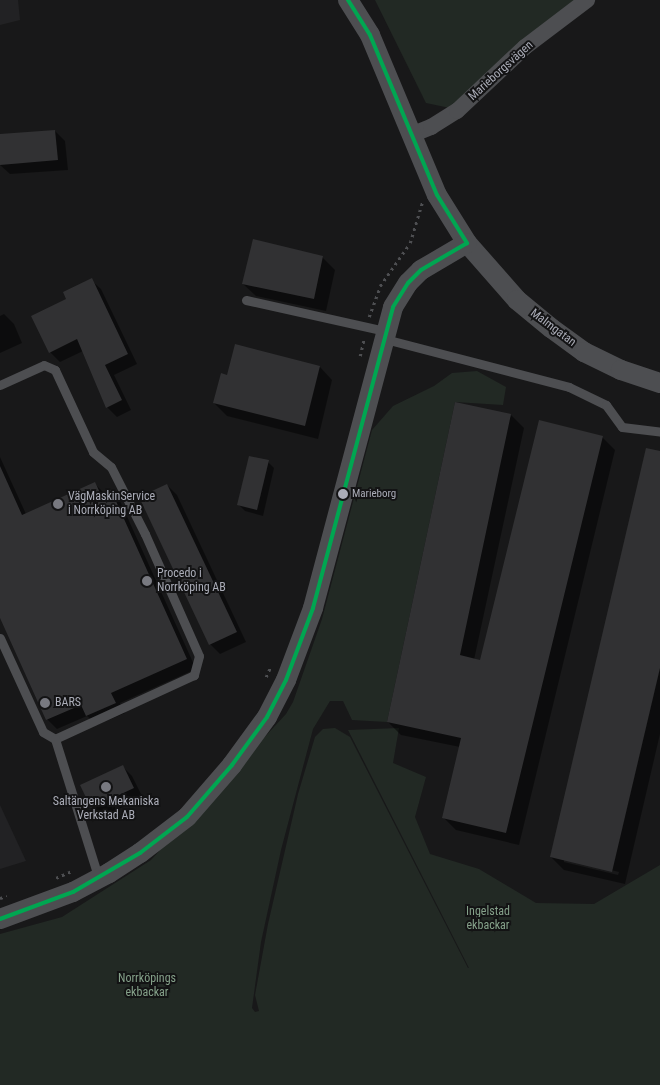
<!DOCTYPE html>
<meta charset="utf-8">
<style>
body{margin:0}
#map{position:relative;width:660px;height:1085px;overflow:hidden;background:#181819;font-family:"Roboto Condensed",sans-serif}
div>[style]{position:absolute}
.built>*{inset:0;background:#222224}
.green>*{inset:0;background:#222924}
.shadow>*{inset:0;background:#0007}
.building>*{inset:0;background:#313133}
.path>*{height:2.5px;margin-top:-1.25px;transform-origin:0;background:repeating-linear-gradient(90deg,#4e4f52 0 2.5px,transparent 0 6.5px)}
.service>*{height:9px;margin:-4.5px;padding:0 4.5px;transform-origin:4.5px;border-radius:4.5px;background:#4d4e51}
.minor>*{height:16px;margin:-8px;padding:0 8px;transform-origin:8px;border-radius:8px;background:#4d4e51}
.tertiary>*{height:20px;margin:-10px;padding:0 10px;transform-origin:10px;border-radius:10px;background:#4d4e51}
.bus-1>*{height:4px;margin:-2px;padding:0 2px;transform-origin:2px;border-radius:2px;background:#00a651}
.dots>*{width:14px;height:14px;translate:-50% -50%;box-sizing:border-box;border:2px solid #131314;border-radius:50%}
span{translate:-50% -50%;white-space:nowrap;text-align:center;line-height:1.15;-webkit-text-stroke:4px #131314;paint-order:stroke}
.bus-label{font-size:11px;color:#abadb8}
.left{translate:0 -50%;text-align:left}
.street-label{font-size:12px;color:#abadb8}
.poi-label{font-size:12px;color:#abadb8}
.park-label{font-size:12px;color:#85a18a}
</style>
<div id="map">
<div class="built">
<div style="clip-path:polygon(0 0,18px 0,20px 20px,0 25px)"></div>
<div style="clip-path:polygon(0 805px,26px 861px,0 869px)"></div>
</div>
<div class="green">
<div style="clip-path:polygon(375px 0,577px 0,450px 108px,426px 103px)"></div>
<div style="clip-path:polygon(477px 371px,506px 387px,503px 405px,455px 402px,387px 722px,352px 720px,343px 701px,330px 701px,313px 729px,281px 850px,261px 942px,252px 1008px,255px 1012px,259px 1011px,255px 995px,268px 924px,298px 794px,315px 737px,323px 729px,335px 728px,350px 737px,468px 968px,485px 962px,469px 968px,348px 730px,399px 728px,393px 763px,426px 777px,415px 817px,430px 854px,479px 869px,536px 903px,594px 904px,660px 865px,660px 1085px,0 1085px,0 934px,62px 917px,151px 860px,286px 714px,293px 702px,322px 619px,372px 430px,393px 406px,434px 386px,452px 373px)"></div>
</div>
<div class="shadow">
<div style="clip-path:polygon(55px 131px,65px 141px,68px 170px,10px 174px,0 165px,0 136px)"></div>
<div style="clip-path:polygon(322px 257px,335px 270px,326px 311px,256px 296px,243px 284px)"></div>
<div style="clip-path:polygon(91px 280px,101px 289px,137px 364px,114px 375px,131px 410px,117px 417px,107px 407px,83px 351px,60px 362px,50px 352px,68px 300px)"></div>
<div style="clip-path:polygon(4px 314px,14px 324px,22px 343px,0 353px,0 316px)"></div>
<div style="clip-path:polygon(320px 367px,332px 380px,318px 439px,227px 416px,214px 403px,228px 377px)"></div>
<div style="clip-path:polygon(511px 415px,524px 428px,474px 660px,481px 661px,602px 437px,615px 450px,519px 845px,456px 830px,443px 817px,460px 747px,401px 735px,388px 722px)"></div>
<div style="clip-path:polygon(evenodd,660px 452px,660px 734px,625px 884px,564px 870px,551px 857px,660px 452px,564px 859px,619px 872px,618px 875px,564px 862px,564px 859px)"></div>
<div style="clip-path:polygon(0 457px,26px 514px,95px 484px,105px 494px,110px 492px,120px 501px,196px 669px,120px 703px,125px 713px,97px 725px,87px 716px,57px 729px,47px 719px,0 615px)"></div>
<div style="clip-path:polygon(268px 462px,274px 468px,263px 516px,245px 511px,239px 505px)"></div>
<div style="clip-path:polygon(167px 485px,177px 495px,246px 642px,220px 654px,210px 644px)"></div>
<div style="clip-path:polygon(123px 767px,132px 776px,143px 798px,101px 817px,92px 808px)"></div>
</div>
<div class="building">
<div style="clip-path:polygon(55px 130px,58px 160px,0 165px,0 134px)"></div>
<div style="clip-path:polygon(253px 239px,323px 256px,314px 299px,242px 284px)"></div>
<div style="clip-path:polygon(92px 278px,128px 354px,105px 365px,122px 400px,106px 408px,77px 339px,49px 353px,31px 316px,66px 299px,63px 292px)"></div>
<div style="clip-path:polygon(235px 344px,320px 366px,305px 426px,213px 403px,221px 373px,227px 375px)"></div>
<div style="clip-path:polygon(455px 402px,511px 414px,460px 655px,480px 660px,539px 420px,603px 436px,506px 833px,442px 818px,461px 738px,387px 722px)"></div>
<div style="clip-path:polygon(646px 448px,660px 451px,660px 668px,612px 872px,550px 857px)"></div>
<div style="clip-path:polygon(249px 456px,269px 460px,257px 510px,237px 505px)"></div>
<div style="clip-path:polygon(0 466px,22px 515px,95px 482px,101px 495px,111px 490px,187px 659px,111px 693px,116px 703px,86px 716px,81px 705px,46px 720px,0 618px)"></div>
<div style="clip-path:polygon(167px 484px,237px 632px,209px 645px,139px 497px)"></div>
<div style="clip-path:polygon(123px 765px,134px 788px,91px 808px,80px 785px)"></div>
</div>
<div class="path">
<div style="left:369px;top:317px;width:33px;rotate:-70deg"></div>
<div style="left:380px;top:286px;width:52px;rotate:-55.1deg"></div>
<div style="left:410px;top:243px;width:42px;rotate:-73.3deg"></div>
<div style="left:360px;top:356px;width:17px;rotate:-77deg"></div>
<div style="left:266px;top:677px;width:12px;rotate:-66deg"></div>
<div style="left:56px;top:878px;width:17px;rotate:-24deg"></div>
<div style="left:0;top:898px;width:7px;rotate:-16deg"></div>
</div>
<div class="service">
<div style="left:246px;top:300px;width:142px;rotate:12.6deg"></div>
<div style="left:385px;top:339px;width:190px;rotate:14.6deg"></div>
<div style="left:569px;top:387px;width:41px;rotate:25.9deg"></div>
<div style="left:606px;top:405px;width:27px;rotate:54deg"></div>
<div style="left:622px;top:427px;width:38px;rotate:7deg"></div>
<div style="left:0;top:385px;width:48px;rotate:-24.4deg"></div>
<div style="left:44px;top:365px;width:12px;rotate:24deg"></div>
<div style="left:55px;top:370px;width:90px;rotate:65.1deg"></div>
<div style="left:93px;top:452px;width:23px;rotate:40deg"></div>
<div style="left:111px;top:467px;width:75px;rotate:63.1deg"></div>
<div style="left:145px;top:534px;width:133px;rotate:66.1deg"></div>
<div style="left:199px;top:656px;width:20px;rotate:105deg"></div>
<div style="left:194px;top:675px;width:153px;rotate:155.3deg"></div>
<div style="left:0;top:638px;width:103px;rotate:65.4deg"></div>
<div style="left:43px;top:732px;width:14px;rotate:30deg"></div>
<div style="left:55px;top:739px;width:147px;rotate:72.6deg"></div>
</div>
<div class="minor">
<div style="left:411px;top:135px;width:22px;rotate:-22deg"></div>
<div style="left:431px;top:127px;width:31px;rotate:-32deg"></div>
<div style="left:457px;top:111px;width:93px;rotate:-43.3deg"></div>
<div style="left:525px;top:47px;width:78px;rotate:-37.2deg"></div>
</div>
<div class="tertiary">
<div style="left:348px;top:0;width:41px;rotate:57.8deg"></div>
<div style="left:370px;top:35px;width:173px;rotate:67.3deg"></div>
<div style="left:437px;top:195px;width:57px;rotate:58deg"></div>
<div style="left:467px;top:243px;width:76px;rotate:48.7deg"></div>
<div style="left:517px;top:300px;width:44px;rotate:39.5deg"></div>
<div style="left:551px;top:328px;width:41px;rotate:36deg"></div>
<div style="left:584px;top:352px;width:41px;rotate:25.9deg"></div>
<div style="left:621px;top:370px;width:41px;rotate:18.4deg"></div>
<div style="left:0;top:919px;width:78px;rotate:-20.3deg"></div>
<div style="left:73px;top:892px;width:41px;rotate:-27.8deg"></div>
<div style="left:109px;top:873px;width:37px;rotate:-33deg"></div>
<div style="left:140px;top:853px;width:59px;rotate:-37.5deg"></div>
<div style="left:187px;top:817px;width:69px;rotate:-49.1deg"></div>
<div style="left:232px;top:765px;width:59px;rotate:-53.9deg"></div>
<div style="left:267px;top:717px;width:42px;rotate:-62.8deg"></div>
<div style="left:286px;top:680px;width:77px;rotate:-69.4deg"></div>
<div style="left:313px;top:608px;width:311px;rotate:-75.1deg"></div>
<div style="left:393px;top:307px;width:28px;rotate:-58deg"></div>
<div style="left:408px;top:283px;width:18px;rotate:-45deg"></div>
<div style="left:421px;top:270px;width:53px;rotate:-30.4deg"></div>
</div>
<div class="bus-1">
<div style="left:348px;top:0;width:41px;rotate:57.8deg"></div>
<div style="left:370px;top:35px;width:173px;rotate:67.3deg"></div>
<div style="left:437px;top:195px;width:57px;rotate:58deg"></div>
<div style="left:0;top:919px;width:78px;rotate:-20.3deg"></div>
<div style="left:73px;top:892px;width:78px;rotate:-30.2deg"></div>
<div style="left:140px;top:853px;width:59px;rotate:-37.5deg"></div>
<div style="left:187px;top:817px;width:69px;rotate:-49.1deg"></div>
<div style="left:232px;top:765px;width:59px;rotate:-53.9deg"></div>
<div style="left:267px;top:717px;width:42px;rotate:-62.8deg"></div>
<div style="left:286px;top:680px;width:77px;rotate:-69.4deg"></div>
<div style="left:313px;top:608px;width:311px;rotate:-75.1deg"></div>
<div style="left:393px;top:307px;width:28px;rotate:-58deg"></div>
<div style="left:408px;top:283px;width:18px;rotate:-45deg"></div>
<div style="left:421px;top:270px;width:53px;rotate:-30.4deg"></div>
</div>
<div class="dots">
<div style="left:343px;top:494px;background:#abadb8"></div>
<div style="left:58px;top:504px;background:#787980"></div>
<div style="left:147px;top:581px;background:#787980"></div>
<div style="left:45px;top:703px;background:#787980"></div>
<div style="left:106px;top:787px;background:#787980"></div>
</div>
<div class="bus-label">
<span class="left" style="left:352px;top:494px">Marieborg</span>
</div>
<div class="street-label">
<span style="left:501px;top:71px;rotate:-42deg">Marieborgsvägen</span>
<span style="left:553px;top:328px;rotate:37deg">Malmgatan</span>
</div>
<div class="poi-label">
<span class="left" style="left:68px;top:504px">VägMaskinService<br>i Norrköping AB</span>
<span class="left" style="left:157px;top:581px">Procedo i<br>Norrköping AB</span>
<span class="left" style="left:55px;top:703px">BARS</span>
<span style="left:106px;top:809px">Saltängens Mekaniska<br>Verkstad AB</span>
</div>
<div class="park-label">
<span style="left:488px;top:919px">Ingelstad<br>ekbackar</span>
<span style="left:147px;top:986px">Norrköpings<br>ekbackar</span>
</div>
</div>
